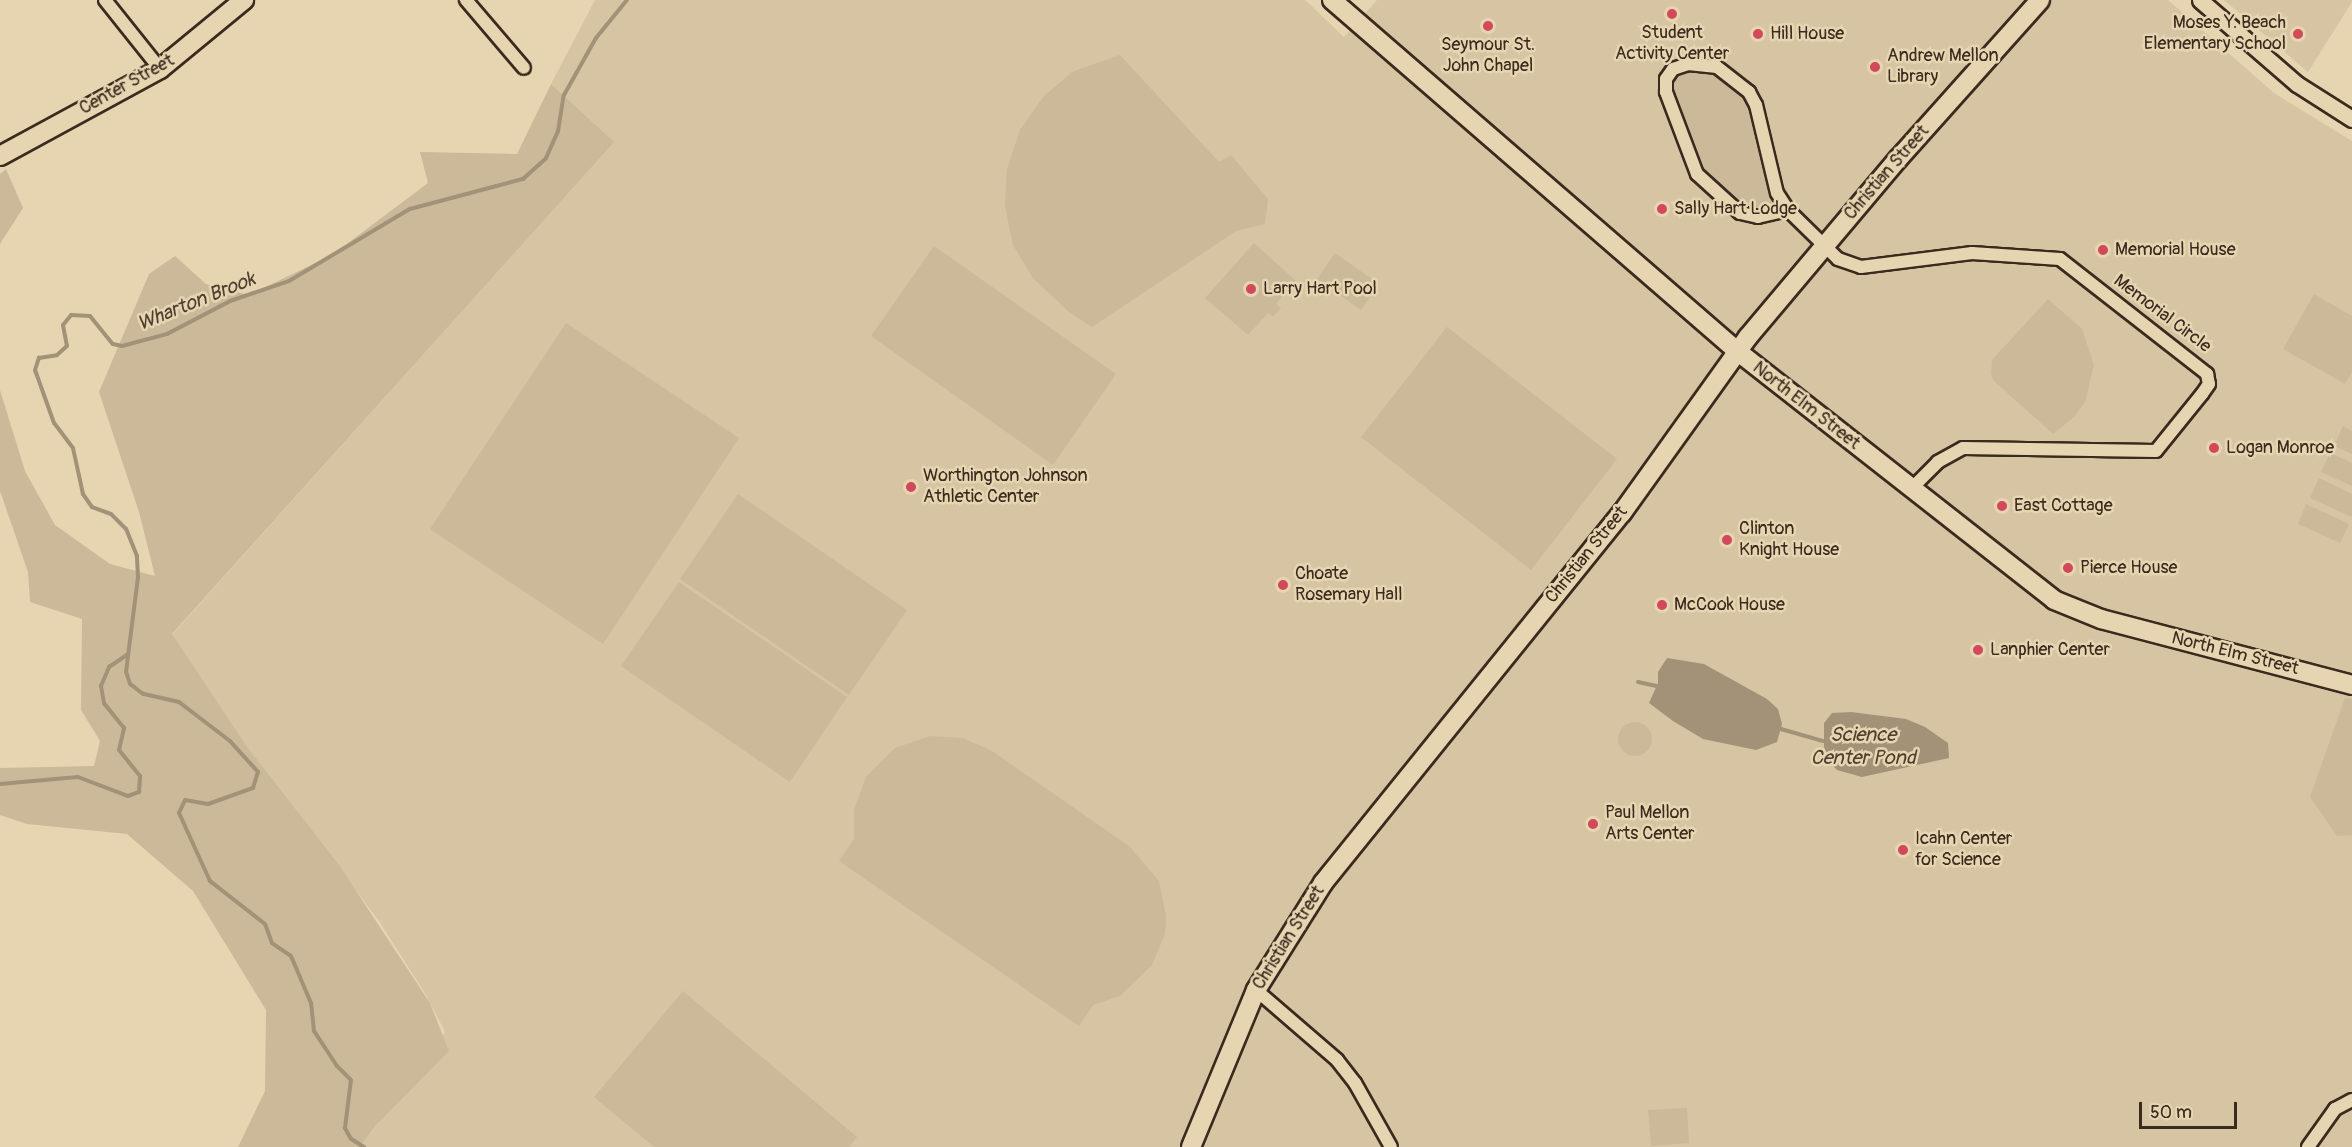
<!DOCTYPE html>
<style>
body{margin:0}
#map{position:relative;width:2352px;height:1147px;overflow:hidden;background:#e7d5b2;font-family:Pangolin,sans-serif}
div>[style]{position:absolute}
.built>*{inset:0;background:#d6c4a2}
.green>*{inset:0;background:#cbb99a}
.round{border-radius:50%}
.water>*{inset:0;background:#a39278}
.stream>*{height:4px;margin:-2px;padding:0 2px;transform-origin:2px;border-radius:2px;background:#a39278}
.roads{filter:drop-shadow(2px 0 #3b2a1e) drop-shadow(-2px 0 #3b2a1e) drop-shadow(0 2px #3b2a1e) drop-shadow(0 -2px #3b2a1e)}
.minor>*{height:12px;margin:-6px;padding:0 6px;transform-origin:6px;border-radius:6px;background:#e7d5b2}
.tertiary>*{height:15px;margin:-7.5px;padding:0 7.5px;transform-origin:7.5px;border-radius:7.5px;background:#e7d5b2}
.secondary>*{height:18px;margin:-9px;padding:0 9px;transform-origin:9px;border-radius:9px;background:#e7d5b2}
.dots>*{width:16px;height:16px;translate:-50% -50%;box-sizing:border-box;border:3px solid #e7d5b2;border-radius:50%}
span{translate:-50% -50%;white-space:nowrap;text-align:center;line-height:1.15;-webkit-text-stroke:5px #e7d5b2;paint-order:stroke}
.poi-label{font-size:18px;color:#3b2a1e}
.right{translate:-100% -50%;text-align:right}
.left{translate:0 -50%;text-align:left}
.street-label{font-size:18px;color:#3b2a1e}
.water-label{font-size:20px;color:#503f30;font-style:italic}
.scale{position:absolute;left:2139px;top:1102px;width:98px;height:27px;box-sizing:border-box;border:3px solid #3b2a1e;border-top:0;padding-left:8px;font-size:18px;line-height:21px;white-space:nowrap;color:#3b2a1e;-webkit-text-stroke:4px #e7d5b2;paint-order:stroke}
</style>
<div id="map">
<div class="built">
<div style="clip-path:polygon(595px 0,1305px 0,1344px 37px,1377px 0,2168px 0,2274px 93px,2352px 141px,2352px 1147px,360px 1147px,445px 1032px,426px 995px,379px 921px,248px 748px,172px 635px,613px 142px,551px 84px)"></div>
<div style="clip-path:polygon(2224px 0,2352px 0,2352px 2px,2308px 72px)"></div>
</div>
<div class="green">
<div style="clip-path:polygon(1120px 55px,1219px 162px,1231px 155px,1268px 199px,1265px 224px,1236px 231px,1092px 327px,1069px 312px,1033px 278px,1013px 245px,1005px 206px,1007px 169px,1020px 130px,1043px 97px,1072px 72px)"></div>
<div style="clip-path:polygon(1697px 64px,1729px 73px,1759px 116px,1783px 211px,1740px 213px,1697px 174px,1666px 79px)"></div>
<div style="clip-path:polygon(551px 84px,614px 142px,172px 634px,248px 748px,339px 865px,430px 1003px,449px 1051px,376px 1125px,360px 1147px,238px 1147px,265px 1091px,266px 1010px,193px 891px,127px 834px,27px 824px,0 815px,0 768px,94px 766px,100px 741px,81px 710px,82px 619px,30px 602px,28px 572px,0 491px,0 390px,25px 471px,55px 525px,110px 564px,155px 576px,139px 512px,99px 392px,149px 274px,175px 256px,206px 284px,249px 295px,332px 255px,428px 183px,420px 152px,517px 154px)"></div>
<div style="clip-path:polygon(6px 169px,23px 208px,0 244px,0 174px)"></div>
<div style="clip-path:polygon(1254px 243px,1296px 281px,1276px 304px,1281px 308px,1273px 317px,1268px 313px,1248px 335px,1205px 298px)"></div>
<div style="clip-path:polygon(934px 246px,1116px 374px,1053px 465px,871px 336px)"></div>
<div style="clip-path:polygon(1335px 253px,1379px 284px,1361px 310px,1317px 279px)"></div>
<div style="clip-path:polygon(2314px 294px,2352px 316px,2352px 372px,2345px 384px,2283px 349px)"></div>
<div style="clip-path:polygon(2048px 299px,2082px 329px,2094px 365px,2085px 402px,2074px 417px,2053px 434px,1993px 380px,1991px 373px,1992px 360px)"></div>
<div style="clip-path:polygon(566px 323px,739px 438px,603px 644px,430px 529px)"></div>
<div style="clip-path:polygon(1447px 327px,1617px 459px,1531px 570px,1361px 437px)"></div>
<div style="clip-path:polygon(2343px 426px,2352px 431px,2352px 454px,2334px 446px)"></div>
<div style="clip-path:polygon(2330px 453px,2352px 463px,2352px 486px,2321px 472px)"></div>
<div style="clip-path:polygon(2319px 478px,2352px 494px,2352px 517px,2310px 498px)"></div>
<div style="clip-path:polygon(738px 494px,907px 610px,849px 695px,680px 579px)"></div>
<div style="clip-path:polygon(2306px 504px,2349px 524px,2340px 543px,2298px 524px)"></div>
<div style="clip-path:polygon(679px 582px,847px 697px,790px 782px,621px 666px)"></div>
<div style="clip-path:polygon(2345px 698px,2352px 699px,2352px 835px,2337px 836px,2310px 797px)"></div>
<div class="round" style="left:1618px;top:722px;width:34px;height:34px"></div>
<div style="clip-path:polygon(930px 736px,963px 738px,992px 751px,1129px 846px,1159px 881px,1166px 916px,1165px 934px,1152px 965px,1120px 996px,1093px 1005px,1079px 1026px,839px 861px,854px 839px,854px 810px,866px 777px,895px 748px)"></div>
<div style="clip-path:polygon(683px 991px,857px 1137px,849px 1147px,654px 1147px,594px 1097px)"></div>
<div style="clip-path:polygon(1687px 1108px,1689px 1143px,1651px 1146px,1648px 1110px)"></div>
</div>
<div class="water">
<div style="clip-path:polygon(1667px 658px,1704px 664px,1767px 699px,1778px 709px,1782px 724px,1777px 742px,1756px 750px,1703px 739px,1673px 721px,1649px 703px,1658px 683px,1658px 672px)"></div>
<div style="clip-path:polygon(1851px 712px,1906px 719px,1925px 727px,1948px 743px,1949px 758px,1862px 777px,1837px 770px,1830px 763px,1824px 747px,1824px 723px,1832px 713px)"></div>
</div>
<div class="stream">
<div style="left:1638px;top:682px;width:19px;rotate:12deg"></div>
<div style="left:1781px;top:729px;width:44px;rotate:15.9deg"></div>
<div style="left:0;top:784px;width:78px;rotate:-5.1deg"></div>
<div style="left:78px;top:777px;width:53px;rotate:20.8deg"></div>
<div style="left:128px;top:796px;width:12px;rotate:-20deg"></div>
<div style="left:139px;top:792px;width:16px;rotate:-86deg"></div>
<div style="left:140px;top:776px;width:33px;rotate:-129deg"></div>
<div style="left:119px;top:750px;width:23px;rotate:-77deg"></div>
<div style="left:124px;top:728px;width:32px;rotate:-129deg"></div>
<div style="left:104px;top:703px;width:17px;rotate:-100deg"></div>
<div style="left:101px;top:686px;width:21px;rotate:-67deg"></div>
<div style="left:109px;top:667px;width:22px;rotate:-34deg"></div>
<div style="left:364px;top:1147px;width:15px;rotate:-148deg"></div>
<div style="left:351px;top:1139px;width:13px;rotate:-119deg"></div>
<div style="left:345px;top:1128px;width:48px;rotate:-82.9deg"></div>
<div style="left:351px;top:1080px;width:20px;rotate:-135deg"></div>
<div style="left:337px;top:1066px;width:42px;rotate:-123.3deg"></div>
<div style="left:314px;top:1031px;width:28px;rotate:-96deg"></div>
<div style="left:311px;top:1003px;width:51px;rotate:-113.1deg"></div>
<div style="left:291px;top:956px;width:23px;rotate:-146deg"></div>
<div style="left:272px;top:943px;width:20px;rotate:-110deg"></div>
<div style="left:265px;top:924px;width:70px;rotate:-142deg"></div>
<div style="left:210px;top:881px;width:75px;rotate:-114.5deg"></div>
<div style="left:179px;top:813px;width:14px;rotate:-65deg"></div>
<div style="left:185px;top:800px;width:23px;rotate:10deg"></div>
<div style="left:208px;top:804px;width:48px;rotate:-19.6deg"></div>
<div style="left:253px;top:788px;width:17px;rotate:-73deg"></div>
<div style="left:258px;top:772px;width:42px;rotate:-132.1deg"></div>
<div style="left:230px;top:741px;width:64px;rotate:-142.6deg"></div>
<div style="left:179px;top:702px;width:37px;rotate:-167deg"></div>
<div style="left:143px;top:694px;width:16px;rotate:-142deg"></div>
<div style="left:130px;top:684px;width:13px;rotate:-108deg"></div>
<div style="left:126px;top:672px;width:96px;rotate:-82.8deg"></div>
<div style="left:138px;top:577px;width:21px;rotate:-93deg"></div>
<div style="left:137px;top:556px;width:29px;rotate:-112deg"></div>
<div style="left:126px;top:529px;width:21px;rotate:-135deg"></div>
<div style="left:111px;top:514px;width:20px;rotate:-160deg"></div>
<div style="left:92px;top:507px;width:16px;rotate:-125deg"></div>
<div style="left:83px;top:494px;width:47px;rotate:-102.3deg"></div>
<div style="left:73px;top:448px;width:31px;rotate:-127deg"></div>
<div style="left:54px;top:423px;width:56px;rotate:-109.7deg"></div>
<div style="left:35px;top:370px;width:13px;rotate:-72deg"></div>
<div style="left:39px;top:358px;width:18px;rotate:-9deg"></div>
<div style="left:57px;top:355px;width:13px;rotate:-42deg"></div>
<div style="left:67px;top:346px;width:21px;rotate:-101deg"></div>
<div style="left:63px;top:325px;width:13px;rotate:-51deg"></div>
<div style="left:71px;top:315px;width:19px;rotate:3deg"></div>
<div style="left:90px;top:316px;width:36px;rotate:51deg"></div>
<div style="left:113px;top:344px;width:9px;rotate:13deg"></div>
<div style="left:122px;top:346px;width:47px;rotate:-14.9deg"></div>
<div style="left:167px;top:334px;width:71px;rotate:-27.6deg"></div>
<div style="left:230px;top:301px;width:62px;rotate:-18.7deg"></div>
<div style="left:289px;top:281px;width:141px;rotate:-30.8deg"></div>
<div style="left:410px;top:209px;width:117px;rotate:-14.9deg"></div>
<div style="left:523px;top:179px;width:31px;rotate:-42deg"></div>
<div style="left:546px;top:158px;width:30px;rotate:-66deg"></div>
<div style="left:558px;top:131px;width:36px;rotate:-81deg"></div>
<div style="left:564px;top:95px;width:65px;rotate:-60.7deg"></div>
<div style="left:596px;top:38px;width:49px;rotate:-50.8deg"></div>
</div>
<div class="roads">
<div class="minor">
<div style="left:105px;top:0;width:88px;rotate:51.4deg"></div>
<div style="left:466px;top:0;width:89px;rotate:49.5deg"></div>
<div style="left:1788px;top:210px;width:31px;rotate:167deg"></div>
<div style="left:1758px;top:217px;width:18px;rotate:-167deg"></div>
<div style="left:1740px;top:213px;width:58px;rotate:-137.8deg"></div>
<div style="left:1697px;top:174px;width:88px;rotate:-110.7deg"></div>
<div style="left:1666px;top:92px;width:13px;rotate:-90deg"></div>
<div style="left:1666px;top:79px;width:12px;rotate:-55deg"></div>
<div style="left:1673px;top:69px;width:16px;rotate:-18deg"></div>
<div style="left:1688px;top:64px;width:29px;rotate:6deg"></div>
<div style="left:1717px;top:67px;width:41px;rotate:38deg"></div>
<div style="left:1749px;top:92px;width:15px;rotate:62deg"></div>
<div style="left:1756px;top:105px;width:90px;rotate:76.6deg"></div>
<div style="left:1777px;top:193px;width:20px;rotate:57deg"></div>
<div style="left:1788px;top:210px;width:70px;rotate:44.4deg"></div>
<div style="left:1838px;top:259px;width:24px;rotate:19deg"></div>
<div style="left:1861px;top:267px;width:112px;rotate:-7.2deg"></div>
<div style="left:1972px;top:253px;width:88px;rotate:3.9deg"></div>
<div style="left:2060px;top:259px;width:187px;rotate:38deg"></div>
<div style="left:2207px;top:374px;width:10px;rotate:79deg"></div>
<div style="left:2209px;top:384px;width:12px;rotate:125deg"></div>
<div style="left:2202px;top:394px;width:73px;rotate:128.9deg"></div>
<div style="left:2156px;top:451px;width:193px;rotate:-179.1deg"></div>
<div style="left:1963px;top:448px;width:29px;rotate:151deg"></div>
<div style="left:1938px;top:462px;width:38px;rotate:135deg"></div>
<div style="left:1256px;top:990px;width:107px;rotate:40.8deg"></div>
<div style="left:1337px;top:1060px;width:29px;rotate:52deg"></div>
<div style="left:1355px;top:1083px;width:73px;rotate:60.6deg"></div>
<div style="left:2308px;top:1147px;width:47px;rotate:-54.6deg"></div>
<div style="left:2335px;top:1109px;width:19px;rotate:-28deg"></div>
</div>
<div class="tertiary">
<div style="left:2200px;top:0;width:128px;rotate:40.9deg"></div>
<div style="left:2297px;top:84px;width:65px;rotate:32.5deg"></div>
</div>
<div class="secondary">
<div style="left:1332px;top:0;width:536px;rotate:40.91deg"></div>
<div style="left:1737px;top:351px;width:403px;rotate:38.1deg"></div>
<div style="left:2054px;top:600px;width:51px;rotate:22deg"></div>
<div style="left:2101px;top:619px;width:260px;rotate:14.7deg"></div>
<div style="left:0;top:156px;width:182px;rotate:-28.5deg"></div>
<div style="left:160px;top:69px;width:109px;rotate:-39.4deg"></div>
<div style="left:1191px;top:1147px;width:170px;rotate:-67.5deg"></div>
<div style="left:1256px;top:990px;width:126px;rotate:-57.9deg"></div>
<div style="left:1323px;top:883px;width:476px;rotate:-51.1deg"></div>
<div style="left:1622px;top:513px;width:216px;rotate:-54.4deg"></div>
<div style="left:1748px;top:337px;width:233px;rotate:-49.9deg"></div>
<div style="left:1898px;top:159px;width:213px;rotate:-48.2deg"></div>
</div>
</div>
<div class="dots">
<div style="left:1672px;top:14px;background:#d1495b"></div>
<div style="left:1488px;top:26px;background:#d1495b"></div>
<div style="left:1758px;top:34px;background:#d1495b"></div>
<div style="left:2298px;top:34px;background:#d1495b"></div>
<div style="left:1875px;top:67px;background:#d1495b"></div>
<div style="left:1662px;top:209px;background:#d1495b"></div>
<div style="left:2103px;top:250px;background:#d1495b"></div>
<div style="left:1251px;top:289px;background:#d1495b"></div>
<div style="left:2214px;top:448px;background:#d1495b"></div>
<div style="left:911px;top:487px;background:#d1495b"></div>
<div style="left:2002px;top:506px;background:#d1495b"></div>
<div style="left:1727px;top:540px;background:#d1495b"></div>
<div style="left:2068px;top:568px;background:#d1495b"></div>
<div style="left:1283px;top:585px;background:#d1495b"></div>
<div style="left:1662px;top:605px;background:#d1495b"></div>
<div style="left:1978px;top:650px;background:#d1495b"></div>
<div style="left:1593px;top:824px;background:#d1495b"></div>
<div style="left:1903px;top:850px;background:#d1495b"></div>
</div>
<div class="poi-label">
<span class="right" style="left:2286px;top:34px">Moses Y. Beach<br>Elementary School</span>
<span style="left:1672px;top:44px">Student<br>Activity Center</span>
<span class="left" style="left:1770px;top:34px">Hill House</span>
<span style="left:1488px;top:56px">Seymour St.<br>John Chapel</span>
<span class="left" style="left:1887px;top:67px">Andrew Mellon<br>Library</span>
<span class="left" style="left:1674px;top:209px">Sally Hart Lodge</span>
<span class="left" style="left:2115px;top:250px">Memorial House</span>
<span class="left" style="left:1263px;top:289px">Larry Hart Pool</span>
<span class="left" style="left:2226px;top:448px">Logan Monroe</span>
<span class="left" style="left:923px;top:487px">Worthington Johnson<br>Athletic Center</span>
<span class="left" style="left:2014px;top:506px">East Cottage</span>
<span class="left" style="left:1739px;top:540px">Clinton<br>Knight House</span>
<span class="left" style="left:2080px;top:568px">Pierce House</span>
<span class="left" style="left:1295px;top:585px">Choate<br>Rosemary Hall</span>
<span class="left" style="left:1674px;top:605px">McCook House</span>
<span class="left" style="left:1990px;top:650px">Lanphier Center</span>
<span class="left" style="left:1605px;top:824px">Paul Mellon<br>Arts Center</span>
<span class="left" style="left:1915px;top:850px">Icahn Center<br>for Science</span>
</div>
<div class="street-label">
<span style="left:127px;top:85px;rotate:-29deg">Center Street</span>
<span style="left:1887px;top:173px;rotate:-49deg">Christian Street</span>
<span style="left:2162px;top:314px;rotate:37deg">Memorial Circle</span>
<span style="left:1806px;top:406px;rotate:38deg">North Elm Street</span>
<span style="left:1587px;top:555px;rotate:-51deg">Christian Street</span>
<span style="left:2235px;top:654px;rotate:14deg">North Elm Street</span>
<span style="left:1289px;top:938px;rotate:-58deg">Christian Street</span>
</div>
<div class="water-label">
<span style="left:196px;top:301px;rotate:-22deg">Wharton Brook</span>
<span style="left:1863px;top:746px">Science<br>Center Pond</span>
</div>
<div class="scale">50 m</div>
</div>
